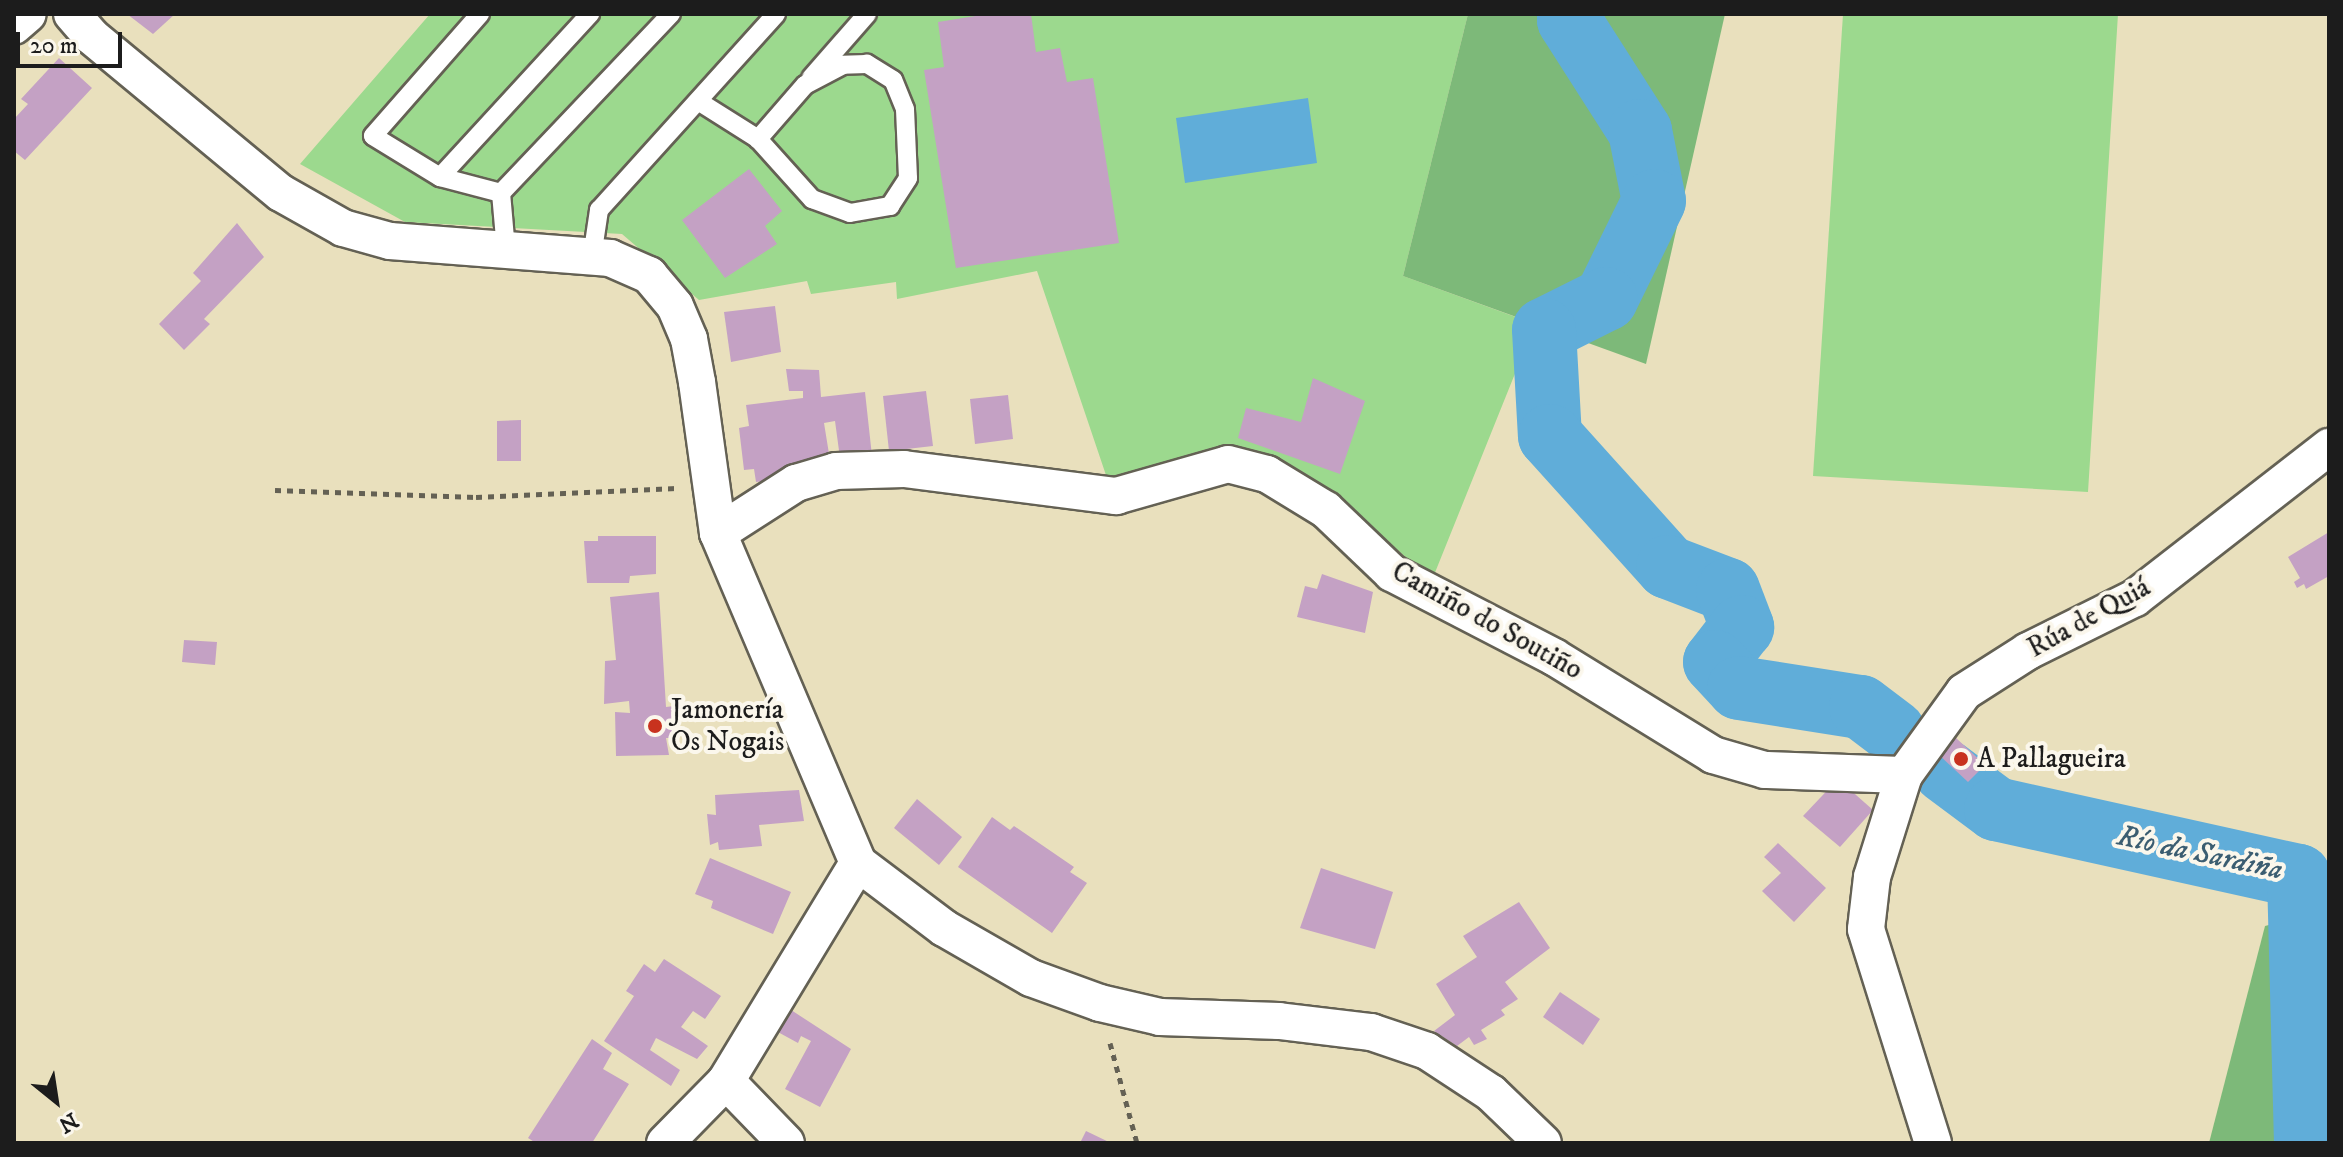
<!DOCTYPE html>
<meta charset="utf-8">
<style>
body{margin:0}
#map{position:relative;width:2343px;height:1157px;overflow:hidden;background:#e9e0bd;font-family:"IM FELL DW Pica",serif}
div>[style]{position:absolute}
.green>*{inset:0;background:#9cd98e}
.forest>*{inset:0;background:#7db979}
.water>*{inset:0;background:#60add9}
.river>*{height:64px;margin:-32px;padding:0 32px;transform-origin:32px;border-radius:32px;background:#60add9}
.building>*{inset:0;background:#c4a1c4}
.path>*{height:5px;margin-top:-2.5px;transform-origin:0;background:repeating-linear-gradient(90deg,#646154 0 6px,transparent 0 12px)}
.roads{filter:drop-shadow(2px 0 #646154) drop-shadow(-2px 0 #646154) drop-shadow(0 2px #646154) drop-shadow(0 -2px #646154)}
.lane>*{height:18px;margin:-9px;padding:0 9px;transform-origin:9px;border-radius:9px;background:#fff}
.street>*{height:36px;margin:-18px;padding:0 18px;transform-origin:18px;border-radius:18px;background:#fff}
.dots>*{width:22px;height:22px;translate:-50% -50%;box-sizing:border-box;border:4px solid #fbf7ec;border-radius:50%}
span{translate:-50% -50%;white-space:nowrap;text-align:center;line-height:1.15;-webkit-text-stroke:8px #fbf7ec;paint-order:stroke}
.street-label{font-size:28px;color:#1c1c1c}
.poi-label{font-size:28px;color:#1c1c1c}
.left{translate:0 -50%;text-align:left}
.water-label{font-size:30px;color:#3b5d71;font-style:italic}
.frame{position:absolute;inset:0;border:16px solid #1c1c1c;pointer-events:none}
.north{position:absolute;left:16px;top:1061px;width:80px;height:80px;-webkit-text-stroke:6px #fbf7ec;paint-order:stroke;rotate:150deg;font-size:22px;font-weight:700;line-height:32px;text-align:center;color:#1c1c1c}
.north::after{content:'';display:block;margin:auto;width:28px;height:36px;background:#1c1c1c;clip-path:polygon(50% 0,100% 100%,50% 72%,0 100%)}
.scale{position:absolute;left:16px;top:32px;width:106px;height:36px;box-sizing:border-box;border:4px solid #1c1c1c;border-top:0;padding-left:10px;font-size:24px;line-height:28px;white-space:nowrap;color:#1c1c1c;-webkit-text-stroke:6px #fbf7ec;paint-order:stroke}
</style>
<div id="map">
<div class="green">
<div style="clip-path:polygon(430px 14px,1468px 14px,1403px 276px,1535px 324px,1432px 580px,1351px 510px,1292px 470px,1110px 487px,1037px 271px,897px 299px,896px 282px,811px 294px,807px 281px,699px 300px,622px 234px,405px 222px,300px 164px)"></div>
<div style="clip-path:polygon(1843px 14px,2118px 14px,2088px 492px,1813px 476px)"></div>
</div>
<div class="forest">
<div style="clip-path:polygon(1468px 14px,1725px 14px,1646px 364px,1403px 276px)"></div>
<div style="clip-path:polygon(2329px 909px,2329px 1143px,2209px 1143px,2265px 926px)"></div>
</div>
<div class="water">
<div style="clip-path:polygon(1308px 98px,1317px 163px,1185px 183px,1176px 118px)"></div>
</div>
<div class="river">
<div style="left:1570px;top:14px;width:6px;rotate:99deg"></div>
<div style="left:1569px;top:20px;width:132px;rotate:57.4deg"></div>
<div style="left:1640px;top:131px;width:71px;rotate:78.7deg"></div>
<div style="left:1654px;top:201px;width:109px;rotate:116.1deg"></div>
<div style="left:1606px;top:299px;width:69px;rotate:153.4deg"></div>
<div style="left:1544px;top:330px;width:106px;rotate:86.8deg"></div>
<div style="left:1550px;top:436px;width:176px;rotate:48deg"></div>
<div style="left:1668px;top:567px;width:64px;rotate:21deg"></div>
<div style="left:1728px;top:590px;width:40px;rotate:69deg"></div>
<div style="left:1742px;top:627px;width:44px;rotate:127.6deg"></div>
<div style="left:1715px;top:662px;width:35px;rotate:47deg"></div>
<div style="left:1739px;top:688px;width:123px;rotate:8.9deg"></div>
<div style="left:1861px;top:707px;width:41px;rotate:37.1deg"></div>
<div style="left:1945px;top:771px;width:64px;rotate:36.7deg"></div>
<div style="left:1996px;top:809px;width:310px;rotate:12.5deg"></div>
<div style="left:2299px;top:876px;width:267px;rotate:88.5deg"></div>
</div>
<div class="building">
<div style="clip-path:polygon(127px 14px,175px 14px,153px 34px)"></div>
<div style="clip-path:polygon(988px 14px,1031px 14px,1036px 52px,1060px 48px,1067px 82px,1093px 78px,1119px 243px,956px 268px,924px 70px,944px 67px,938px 22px)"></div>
<div style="clip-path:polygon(59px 58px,92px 88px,25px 160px,14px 151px,14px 119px,28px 104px,21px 99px)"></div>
<div style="clip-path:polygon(749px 169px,782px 211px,765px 226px,777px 244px,725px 278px,682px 220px)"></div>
<div style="clip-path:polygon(237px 223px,264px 257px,204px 319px,210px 324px,184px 350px,159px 324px,201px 281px,193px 273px)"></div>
<div style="clip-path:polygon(775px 306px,781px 352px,731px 362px,724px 312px)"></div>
<div style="clip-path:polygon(786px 369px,819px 370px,821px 397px,865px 392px,872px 456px,840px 458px,835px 421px,824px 423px,830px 460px,787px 464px,789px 478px,756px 482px,754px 469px,744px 470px,739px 428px,749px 426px,746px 405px,803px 398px,803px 391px,789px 391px)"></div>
<div style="clip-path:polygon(1313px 378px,1365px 401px,1340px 474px,1238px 438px,1246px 408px,1301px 422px)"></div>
<div style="clip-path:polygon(926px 391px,933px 446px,889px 451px,883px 396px)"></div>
<div style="clip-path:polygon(1008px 395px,1013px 439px,975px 444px,970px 399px)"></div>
<div style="clip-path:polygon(521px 420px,521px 461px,497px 461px,497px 421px)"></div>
<div style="clip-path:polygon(2329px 532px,2329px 576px,2306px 589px,2304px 584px,2297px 588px,2294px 582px,2300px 578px,2288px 557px)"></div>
<div style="clip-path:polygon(598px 536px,656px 536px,656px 574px,630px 576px,629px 583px,587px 583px,584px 541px,598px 541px)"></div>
<div style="clip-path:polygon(1322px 574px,1373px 592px,1365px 633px,1297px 617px,1305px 586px,1317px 589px)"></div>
<div style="clip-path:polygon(659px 592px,666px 707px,674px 706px,675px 738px,666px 738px,669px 755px,616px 756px,615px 712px,630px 713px,629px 701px,604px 704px,605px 661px,616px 660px,610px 597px)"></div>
<div style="clip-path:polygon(184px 640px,217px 642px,215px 665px,182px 662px)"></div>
<div style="clip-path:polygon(1955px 737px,1985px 765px,1968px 782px,1938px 754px)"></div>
<div style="clip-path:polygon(1838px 779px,1873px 810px,1840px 847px,1803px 816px)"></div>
<div style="clip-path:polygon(799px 790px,804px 821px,759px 825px,762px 846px,719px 850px,718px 842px,710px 845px,707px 814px,716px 815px,715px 795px)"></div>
<div style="clip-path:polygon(917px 799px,962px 837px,939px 865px,894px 828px)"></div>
<div style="clip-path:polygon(992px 817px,1010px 830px,1014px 826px,1074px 867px,1070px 872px,1087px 883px,1052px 933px,958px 867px)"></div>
<div style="clip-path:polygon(1778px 843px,1826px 888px,1794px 922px,1762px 891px,1781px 873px,1764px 857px)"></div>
<div style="clip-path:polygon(710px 858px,791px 892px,773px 934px,711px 908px,713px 901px,695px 894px)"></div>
<div style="clip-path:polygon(1321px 868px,1393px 892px,1375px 949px,1300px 928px)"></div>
<div style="clip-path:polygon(1519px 902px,1550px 948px,1505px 982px,1518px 999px,1501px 1010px,1505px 1015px,1481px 1030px,1487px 1039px,1474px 1045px,1469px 1037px,1457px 1046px,1434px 1031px,1455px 1015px,1436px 984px,1477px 957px,1463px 936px)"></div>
<div style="clip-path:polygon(664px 959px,721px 996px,705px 1019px,693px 1011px,681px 1027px,708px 1046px,697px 1059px,656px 1038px,650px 1050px,680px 1070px,671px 1086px,604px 1041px,634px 996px,626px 991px,644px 964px,655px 972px)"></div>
<div style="clip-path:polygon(1560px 992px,1600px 1019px,1583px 1045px,1543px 1017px)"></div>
<div style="clip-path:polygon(788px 1008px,851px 1049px,820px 1107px,785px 1089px,811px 1041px,801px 1036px,798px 1043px,776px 1031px)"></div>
<div style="clip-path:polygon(592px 1039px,612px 1053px,603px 1069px,629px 1084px,592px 1143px,536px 1143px,528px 1138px)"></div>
<div style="clip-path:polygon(1086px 1131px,1111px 1143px,1080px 1143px)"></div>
</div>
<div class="path">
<div style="left:275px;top:490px;width:201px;rotate:2deg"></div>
<div style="left:476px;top:497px;width:201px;rotate:-2.6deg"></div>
<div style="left:1110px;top:1043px;width:104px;rotate:74.9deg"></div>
</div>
<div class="roads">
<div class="lane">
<div style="left:480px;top:14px;width:162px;rotate:131.3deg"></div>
<div style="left:373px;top:136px;width:79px;rotate:31.5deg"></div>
<div style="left:440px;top:177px;width:63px;rotate:14.7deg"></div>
<div style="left:811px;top:78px;width:85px;rotate:-48.8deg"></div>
<div style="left:698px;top:101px;width:71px;rotate:32.3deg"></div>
<div style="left:758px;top:139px;width:81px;rotate:48deg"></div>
<div style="left:812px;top:199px;width:40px;rotate:20.2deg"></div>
<div style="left:850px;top:213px;width:41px;rotate:-9.9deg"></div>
<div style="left:890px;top:206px;width:33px;rotate:-57deg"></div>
<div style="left:908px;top:178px;width:69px;rotate:-92.5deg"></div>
<div style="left:905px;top:109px;width:31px;rotate:-112deg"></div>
<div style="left:893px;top:80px;width:31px;rotate:-148deg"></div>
<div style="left:867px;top:64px;width:24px;rotate:178deg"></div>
<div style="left:843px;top:65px;width:43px;rotate:152.2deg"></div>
<div style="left:805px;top:85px;width:72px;rotate:131deg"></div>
<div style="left:440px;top:177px;width:222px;rotate:-47.4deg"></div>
<div style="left:506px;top:250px;width:57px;rotate:-95deg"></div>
<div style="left:501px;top:193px;width:247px;rotate:-46.5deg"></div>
<div style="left:592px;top:257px;width:48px;rotate:-81.5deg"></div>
<div style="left:599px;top:210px;width:264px;rotate:-47.9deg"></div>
</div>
<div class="street">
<div style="left:72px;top:14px;width:29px;rotate:49deg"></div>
<div style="left:91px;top:36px;width:246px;rotate:39.6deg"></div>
<div style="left:281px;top:193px;width:71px;rotate:29.4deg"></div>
<div style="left:343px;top:228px;width:49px;rotate:15.5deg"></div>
<div style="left:390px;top:241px;width:221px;rotate:4.4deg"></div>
<div style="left:610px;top:258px;width:43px;rotate:23.6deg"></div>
<div style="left:649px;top:275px;width:40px;rotate:50deg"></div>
<div style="left:675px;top:306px;width:36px;rotate:67deg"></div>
<div style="left:689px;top:339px;width:44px;rotate:79.5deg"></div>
<div style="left:697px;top:382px;width:152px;rotate:82.1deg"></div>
<div style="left:718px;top:533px;width:358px;rotate:67deg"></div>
<div style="left:858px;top:863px;width:255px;rotate:121.2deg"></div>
<div style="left:726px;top:1081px;width:87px;rotate:134.5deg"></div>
<div style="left:14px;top:26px;width:18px;rotate:-41deg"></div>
<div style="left:718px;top:533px;width:93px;rotate:-32.7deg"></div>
<div style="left:796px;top:483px;width:42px;rotate:-16.7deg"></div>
<div style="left:836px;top:471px;width:68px;rotate:-1.7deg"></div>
<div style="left:904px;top:469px;width:214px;rotate:7.3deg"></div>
<div style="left:1116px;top:496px;width:116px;rotate:-15.9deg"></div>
<div style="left:1228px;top:464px;width:40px;rotate:14.4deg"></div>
<div style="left:1267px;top:474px;width:69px;rotate:31.4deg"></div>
<div style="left:1326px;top:510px;width:91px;rotate:43.7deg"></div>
<div style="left:1392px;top:573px;width:182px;rotate:27.4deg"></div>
<div style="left:1554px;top:657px;width:187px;rotate:31.6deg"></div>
<div style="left:1713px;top:755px;width:54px;rotate:16.1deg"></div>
<div style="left:1765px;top:770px;width:139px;rotate:2.1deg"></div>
<div style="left:858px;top:863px;width:108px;rotate:37.1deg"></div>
<div style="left:944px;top:928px;width:100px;rotate:29.9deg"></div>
<div style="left:1031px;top:978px;width:73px;rotate:19.9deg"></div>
<div style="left:1100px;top:1003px;width:62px;rotate:13.1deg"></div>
<div style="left:1160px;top:1017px;width:119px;rotate:1.9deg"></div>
<div style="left:1279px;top:1021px;width:93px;rotate:6.8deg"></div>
<div style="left:1371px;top:1032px;width:59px;rotate:18.7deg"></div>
<div style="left:1427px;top:1051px;width:77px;rotate:33.3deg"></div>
<div style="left:1491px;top:1093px;width:72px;rotate:43.9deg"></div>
<div style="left:726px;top:1081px;width:86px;rotate:45.9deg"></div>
<div style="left:1933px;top:1143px;width:224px;rotate:-107.4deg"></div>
<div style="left:1866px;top:929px;width:52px;rotate:-83.4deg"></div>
<div style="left:1872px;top:877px;width:107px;rotate:-72.6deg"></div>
<div style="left:1904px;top:775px;width:102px;rotate:-54.1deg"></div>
<div style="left:1964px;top:692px;width:76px;rotate:-32.6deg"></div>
<div style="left:2028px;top:651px;width:119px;rotate:-26.4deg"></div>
<div style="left:2135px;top:598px;width:246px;rotate:-37.9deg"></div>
</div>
</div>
<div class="dots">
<div style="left:655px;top:726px;background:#c8321e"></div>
<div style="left:1961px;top:759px;background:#c8321e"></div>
</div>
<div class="street-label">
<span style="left:2089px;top:618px;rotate:-29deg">Rúa de Quiá</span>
<span style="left:1487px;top:621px;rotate:29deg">Camiño do Soutiño</span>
</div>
<div class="poi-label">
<span class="left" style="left:671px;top:726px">Jamonería<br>Os Nogais</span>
<span class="left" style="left:1977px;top:759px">A Pallagueira</span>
</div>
<div class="water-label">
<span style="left:2200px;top:854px;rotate:12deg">Río da Sardiña</span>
</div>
<div class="frame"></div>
<div class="north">N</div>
<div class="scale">20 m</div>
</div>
